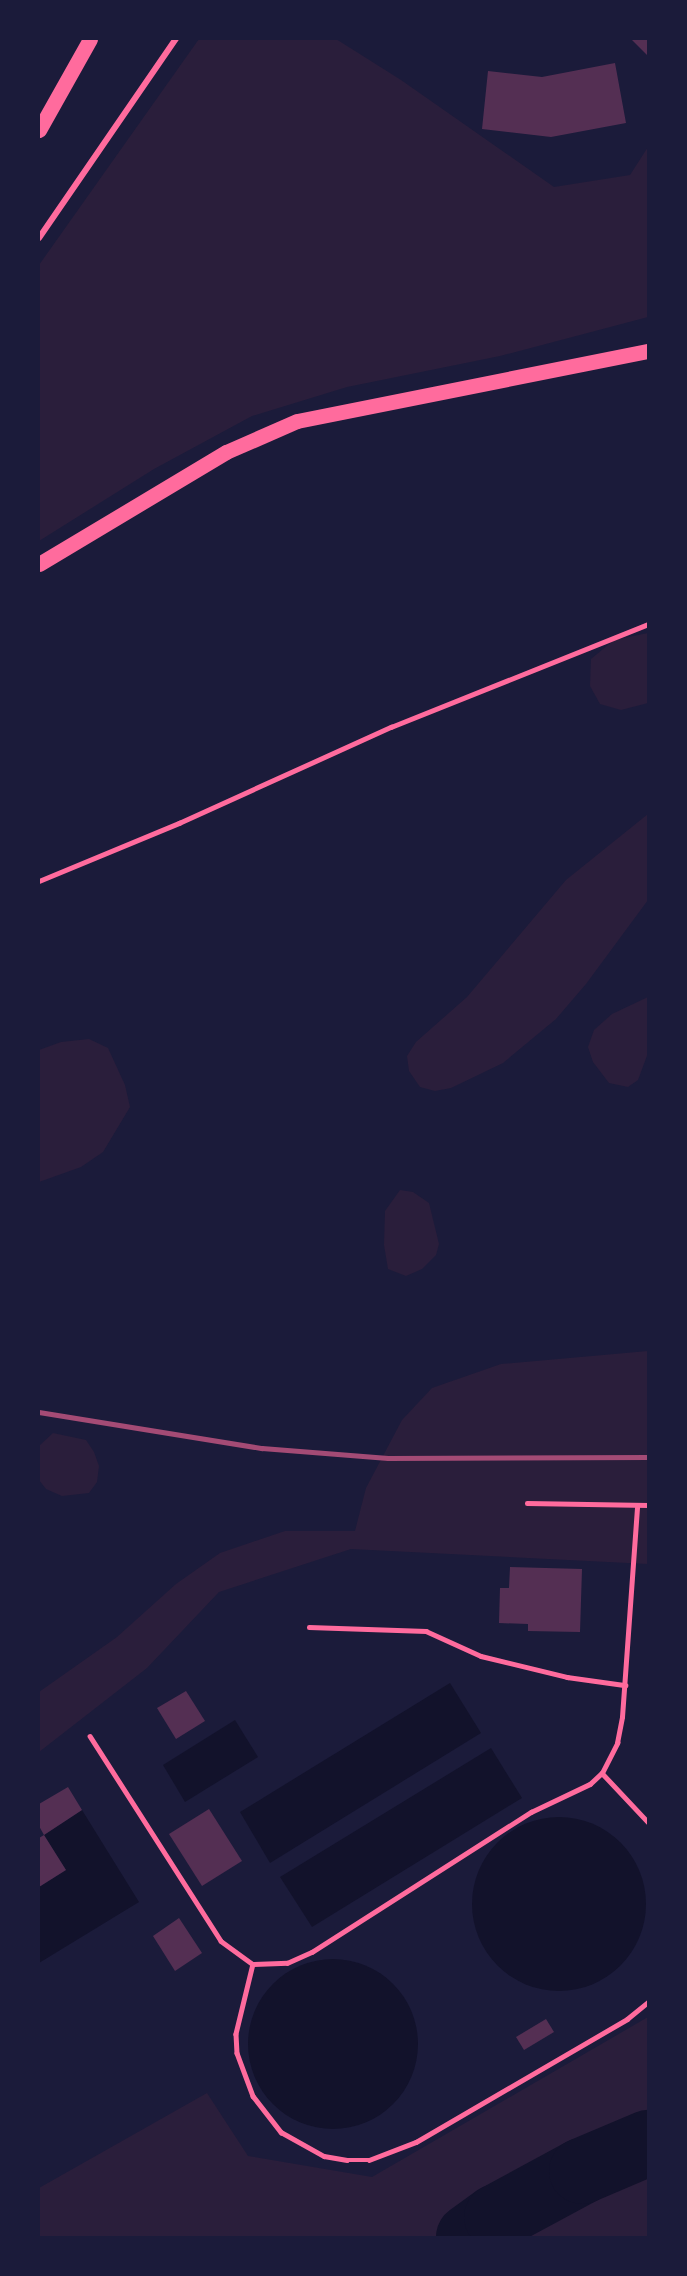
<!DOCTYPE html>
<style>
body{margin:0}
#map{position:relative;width:687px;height:2276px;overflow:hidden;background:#1b1b3a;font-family:"Exo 2",sans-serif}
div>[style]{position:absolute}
.green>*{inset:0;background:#2a1e3b}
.water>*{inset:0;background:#12122b}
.round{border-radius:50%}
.river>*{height:66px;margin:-33px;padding:0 33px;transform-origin:33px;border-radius:33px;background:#12122b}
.building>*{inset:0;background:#542f53}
.service>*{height:4.5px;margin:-2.25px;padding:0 2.25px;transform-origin:2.25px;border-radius:2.25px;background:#ff6b9d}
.minor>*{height:6px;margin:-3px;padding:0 3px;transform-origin:3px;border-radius:3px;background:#ff6b9d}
.primary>*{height:15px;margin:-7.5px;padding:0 7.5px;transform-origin:7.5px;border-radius:7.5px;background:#ff6b9d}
.rail>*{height:4.5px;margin:-2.25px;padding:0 2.25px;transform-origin:2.25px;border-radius:2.25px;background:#a44b75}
span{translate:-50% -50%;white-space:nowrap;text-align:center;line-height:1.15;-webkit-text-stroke:6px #1b1b3a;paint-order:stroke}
.frame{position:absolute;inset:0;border:40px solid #1b1b3a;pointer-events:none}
</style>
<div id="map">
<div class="green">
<div style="clip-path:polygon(199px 39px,336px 39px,401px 80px,554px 187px,630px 175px,648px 147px,648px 317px,500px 356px,347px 387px,252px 416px,154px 469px,39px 541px,39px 265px)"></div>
<div style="clip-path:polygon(648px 633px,648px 703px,621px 710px,600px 704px,590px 686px,591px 659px,614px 640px)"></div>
<div style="clip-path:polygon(648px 814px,648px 900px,586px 984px,556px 1019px,503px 1063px,451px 1088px,435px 1091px,420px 1087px,409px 1071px,407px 1056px,416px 1042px,467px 997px,566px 880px)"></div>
<div style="clip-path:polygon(648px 997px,648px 1053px,638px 1080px,628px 1087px,609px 1083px,593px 1062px,588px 1047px,594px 1030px,612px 1014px)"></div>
<div style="clip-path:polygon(89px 1039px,108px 1048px,125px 1085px,130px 1107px,103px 1152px,81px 1167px,39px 1182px,39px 1050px,61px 1042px)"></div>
<div style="clip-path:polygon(400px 1190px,413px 1192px,429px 1203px,439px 1244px,436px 1255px,422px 1269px,406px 1276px,388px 1269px,384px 1245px,385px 1211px)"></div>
<div style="clip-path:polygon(648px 1351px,648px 1564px,351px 1549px,219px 1592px,147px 1668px,39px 1752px,39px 1692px,117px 1637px,176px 1584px,220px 1553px,285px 1531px,355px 1531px,366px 1488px,402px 1420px,432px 1388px,501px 1364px)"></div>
<div style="clip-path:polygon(53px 1433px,86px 1440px,94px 1452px,99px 1466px,97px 1482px,89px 1493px,62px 1496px,46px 1489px,39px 1480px,39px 1446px)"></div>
<div style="clip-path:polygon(648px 2017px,648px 2237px,39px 2237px,39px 2188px,207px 2093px,248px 2156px,372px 2177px)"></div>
</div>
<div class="water">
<div style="clip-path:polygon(450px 1683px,481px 1733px,270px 1863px,240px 1812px)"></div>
<div style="clip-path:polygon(235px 1720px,258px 1757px,185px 1802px,163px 1765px)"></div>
<div style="clip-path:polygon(491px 1748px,522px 1798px,312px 1927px,280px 1877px)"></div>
<div style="clip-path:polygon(82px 1810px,139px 1902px,39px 1963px,39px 1887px,66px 1870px,44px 1835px)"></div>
<div class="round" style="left:472px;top:1817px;width:174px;height:174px"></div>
<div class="round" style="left:248px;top:1959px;width:170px;height:170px"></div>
</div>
<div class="river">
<div style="left:469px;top:2237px;width:34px;rotate:-36deg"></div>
<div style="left:497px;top:2217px;width:97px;rotate:-28.4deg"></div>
<div style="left:582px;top:2171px;width:72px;rotate:-23deg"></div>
</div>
<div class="building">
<div style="clip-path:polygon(631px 39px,648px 39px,648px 56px)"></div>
<div style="clip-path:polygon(615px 63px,626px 123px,551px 137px,482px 129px,488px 71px,542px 77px)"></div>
<div style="clip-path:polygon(510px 1567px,582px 1569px,580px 1632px,528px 1631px,528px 1624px,499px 1623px,500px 1588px,509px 1588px)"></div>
<div style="clip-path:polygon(186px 1691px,205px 1721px,176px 1739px,157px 1708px)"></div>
<div style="clip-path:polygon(68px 1787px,82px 1810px,44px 1835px,66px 1870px,39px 1887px,39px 1838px,44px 1835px,39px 1826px,39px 1804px)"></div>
<div style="clip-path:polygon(209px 1809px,242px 1861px,202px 1886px,169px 1834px)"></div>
<div style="clip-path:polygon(179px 1918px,202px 1953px,175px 1971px,153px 1936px)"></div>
<div style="clip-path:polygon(546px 2019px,554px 2032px,524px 2050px,516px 2037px)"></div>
</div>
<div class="service">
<div style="left:39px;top:881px;width:152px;rotate:-22.5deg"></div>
<div style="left:179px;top:823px;width:233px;rotate:-24.4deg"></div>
<div style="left:391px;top:727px;width:277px;rotate:-21.8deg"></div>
<div style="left:527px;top:1503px;width:121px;rotate:0.9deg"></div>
<div style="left:309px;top:1627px;width:117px;rotate:2deg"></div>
<div style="left:426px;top:1631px;width:60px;rotate:24.4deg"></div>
<div style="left:481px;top:1656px;width:89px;rotate:13.7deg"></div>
<div style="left:567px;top:1677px;width:59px;rotate:7.9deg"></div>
<div style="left:90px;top:1736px;width:243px;rotate:57.4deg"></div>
<div style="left:221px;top:1941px;width:39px;rotate:36deg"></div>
<div style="left:253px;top:1964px;width:34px;rotate:-2deg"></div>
<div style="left:287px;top:1963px;width:27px;rotate:-24deg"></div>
<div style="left:312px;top:1952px;width:260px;rotate:-32.6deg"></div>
<div style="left:531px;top:1812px;width:65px;rotate:-25.4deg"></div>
<div style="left:590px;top:1784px;width:16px;rotate:-43deg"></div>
<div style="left:602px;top:1773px;width:34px;rotate:-63deg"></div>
<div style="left:617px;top:1743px;width:26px;rotate:-79deg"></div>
<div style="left:622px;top:1717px;width:212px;rotate:-85.9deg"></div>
<div style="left:602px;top:1773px;width:67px;rotate:46.8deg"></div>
<div style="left:253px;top:1964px;width:72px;rotate:103.7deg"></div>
<div style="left:236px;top:2034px;width:19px;rotate:87deg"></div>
<div style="left:237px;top:2053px;width:46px;rotate:69.6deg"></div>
<div style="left:253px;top:2096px;width:46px;rotate:52.1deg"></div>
<div style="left:281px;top:2132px;width:49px;rotate:29.2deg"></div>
<div style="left:324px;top:2156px;width:23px;rotate:10deg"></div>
<div style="left:347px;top:2160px;width:22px"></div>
<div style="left:369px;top:2160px;width:50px;rotate:-21deg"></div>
<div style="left:416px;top:2142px;width:244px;rotate:-30.2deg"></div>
<div style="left:627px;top:2019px;width:27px;rotate:-39deg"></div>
</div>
<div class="minor">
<div style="left:39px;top:238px;width:242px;rotate:-55.5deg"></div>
</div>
<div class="primary">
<div style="left:39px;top:130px;width:104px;rotate:-60.7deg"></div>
<div style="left:39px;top:564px;width:218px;rotate:-30.9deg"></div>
<div style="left:226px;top:452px;width:77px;rotate:-23.6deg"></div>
<div style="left:297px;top:421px;width:358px;rotate:-11.3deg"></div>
</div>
<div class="rail">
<div style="left:39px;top:1412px;width:226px;rotate:9.2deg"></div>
<div style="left:262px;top:1448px;width:126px;rotate:4.5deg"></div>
<div style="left:388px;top:1458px;width:260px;rotate:-0.2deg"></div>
</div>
<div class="frame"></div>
</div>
